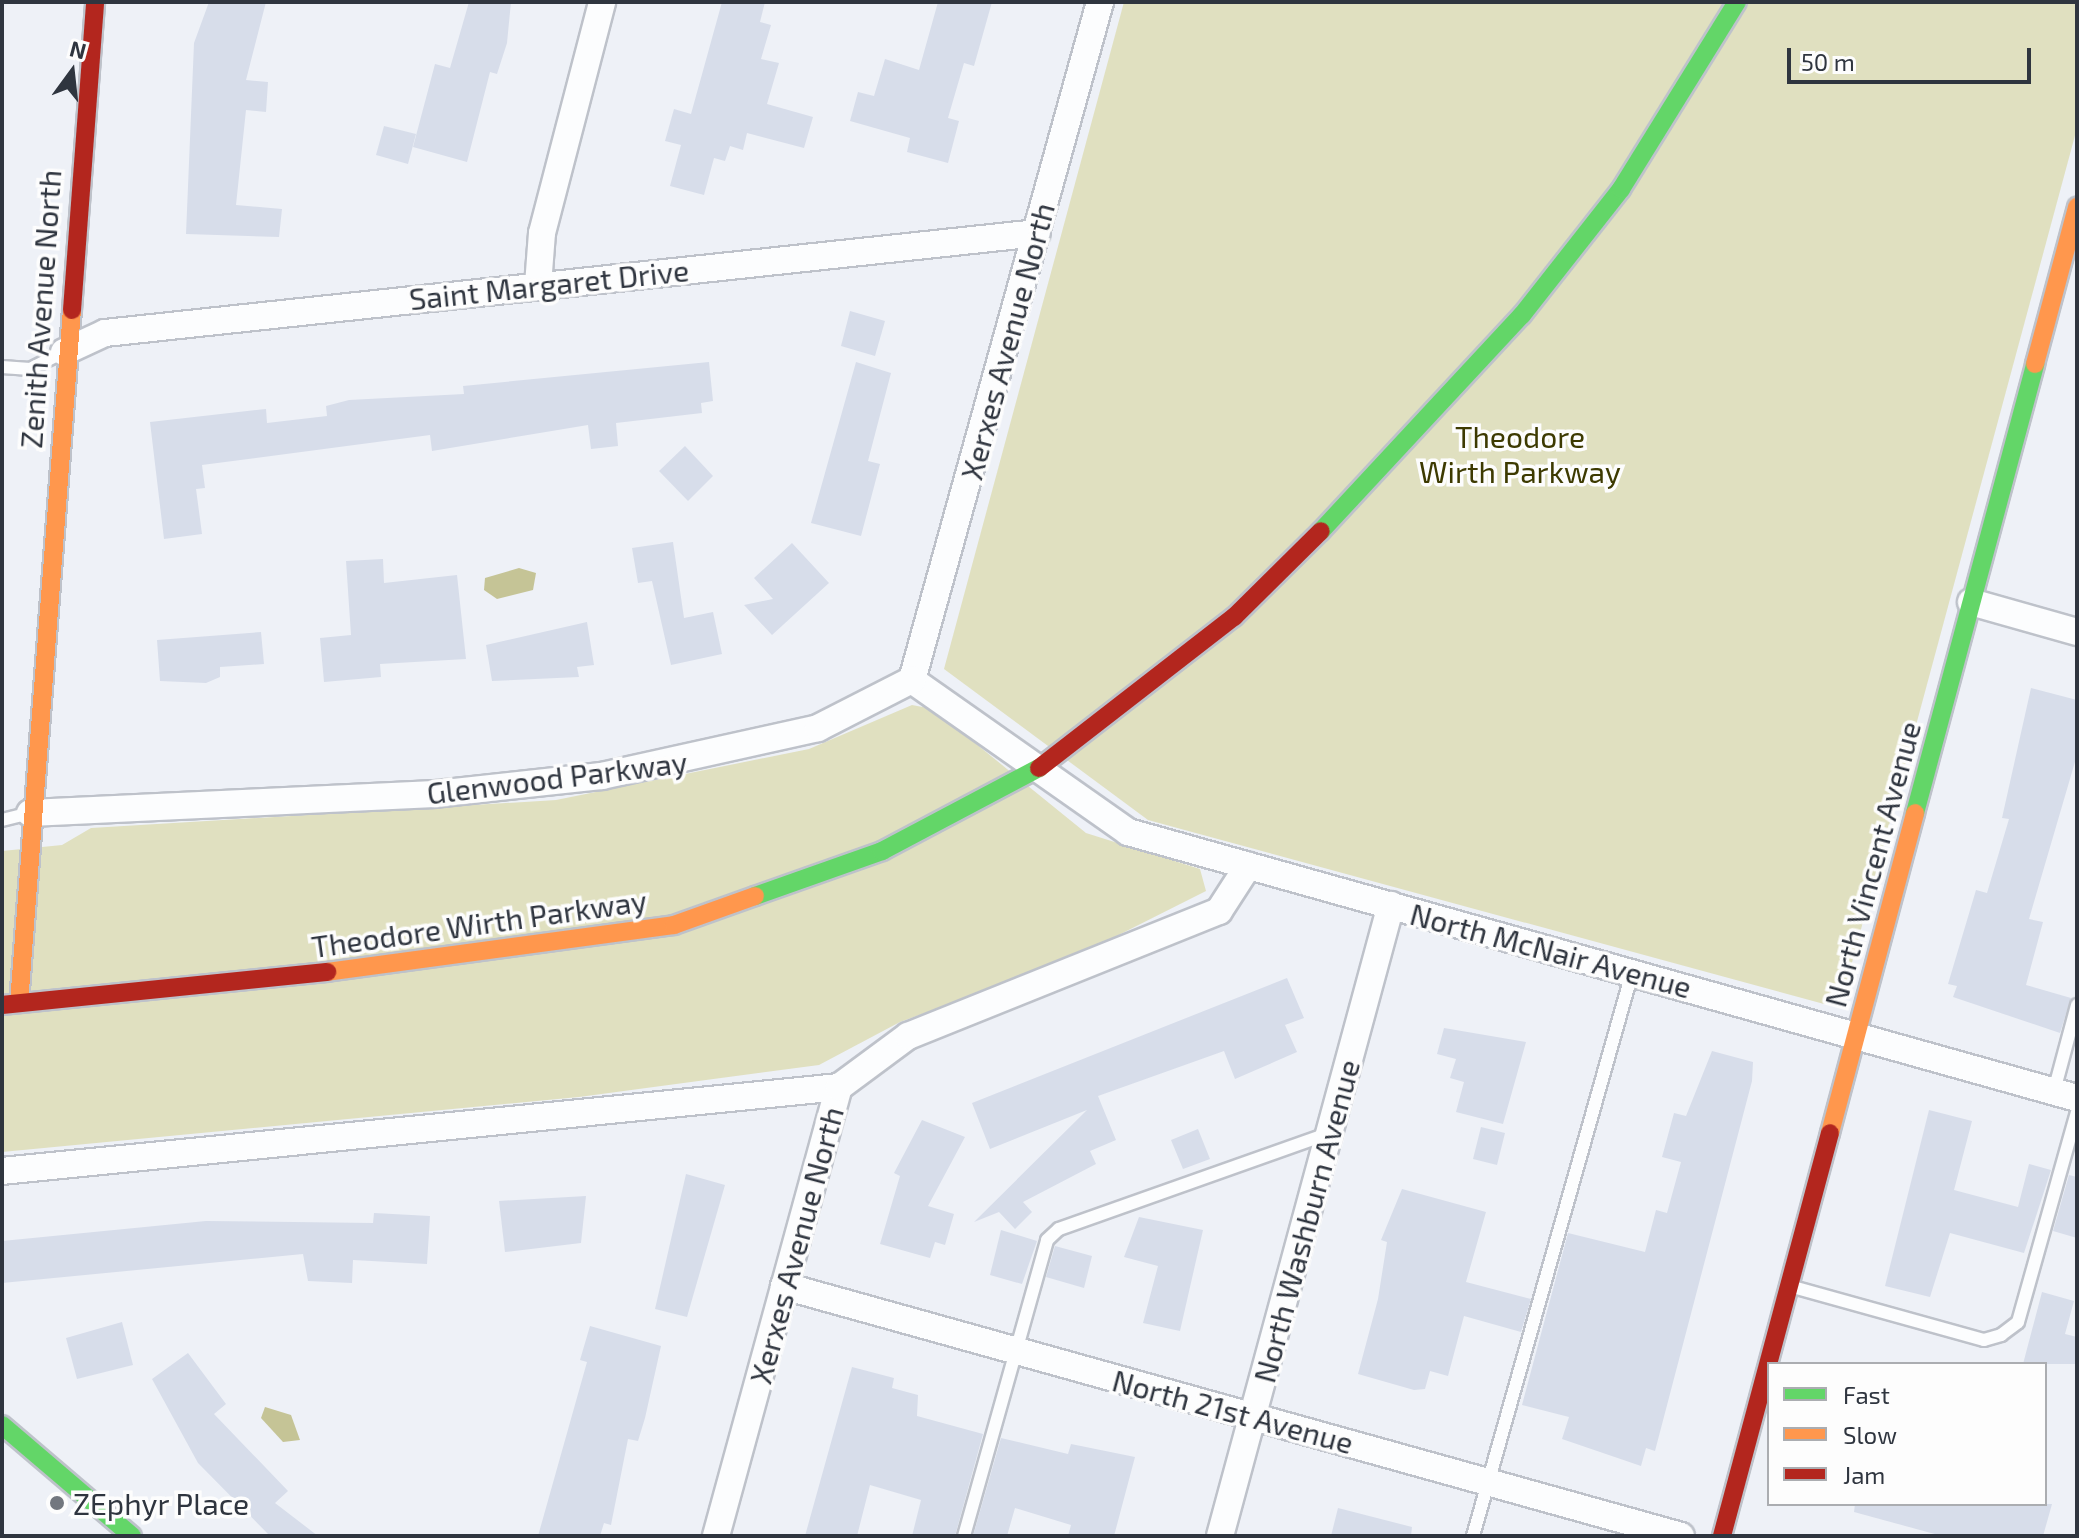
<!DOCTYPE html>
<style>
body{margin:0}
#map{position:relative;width:2079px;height:1538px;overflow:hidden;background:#eef1f7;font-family:"Exo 2",sans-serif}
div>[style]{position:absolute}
.green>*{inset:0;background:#e0e0c0}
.water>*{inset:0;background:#c5c496}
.building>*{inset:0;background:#d7ddea}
.roads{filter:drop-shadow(2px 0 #bec2ca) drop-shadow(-2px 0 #bec2ca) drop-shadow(0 2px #bec2ca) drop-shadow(0 -2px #bec2ca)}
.lane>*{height:12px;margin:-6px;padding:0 6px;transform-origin:6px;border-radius:6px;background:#fcfdfe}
.street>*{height:26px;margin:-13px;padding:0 13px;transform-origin:13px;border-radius:13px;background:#fcfdfe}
.fast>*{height:18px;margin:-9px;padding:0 9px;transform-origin:9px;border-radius:9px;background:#63d668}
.slow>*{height:18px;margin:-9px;padding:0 9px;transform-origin:9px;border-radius:9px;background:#ff974d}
.jam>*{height:18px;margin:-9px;padding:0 9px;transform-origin:9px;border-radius:9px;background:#b3261e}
.dots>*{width:22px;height:22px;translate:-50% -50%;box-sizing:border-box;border:4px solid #fdfdfd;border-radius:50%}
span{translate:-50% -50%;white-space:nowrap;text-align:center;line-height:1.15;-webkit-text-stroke:7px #fdfdfd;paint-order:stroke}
.street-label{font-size:30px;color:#2f353f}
.park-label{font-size:30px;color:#3d3a01}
.poi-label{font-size:30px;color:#2f353f}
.left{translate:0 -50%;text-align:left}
.frame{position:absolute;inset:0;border:4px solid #2f353f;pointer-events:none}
.legend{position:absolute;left:1767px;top:1362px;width:280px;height:144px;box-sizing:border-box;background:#fdfdfd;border:2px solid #abadb1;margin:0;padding:10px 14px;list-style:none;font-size:24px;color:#2f353f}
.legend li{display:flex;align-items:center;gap:16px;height:40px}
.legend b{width:40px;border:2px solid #abadb1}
.north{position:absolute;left:32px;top:32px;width:80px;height:80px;-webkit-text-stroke:6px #fdfdfd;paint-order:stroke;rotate:15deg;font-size:22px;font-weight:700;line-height:32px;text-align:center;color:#2f353f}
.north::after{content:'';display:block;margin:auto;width:28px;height:36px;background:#2f353f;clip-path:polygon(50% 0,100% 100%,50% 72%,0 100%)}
.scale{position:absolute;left:1787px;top:48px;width:244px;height:36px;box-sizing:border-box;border:4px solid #2f353f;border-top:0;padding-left:10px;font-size:24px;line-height:28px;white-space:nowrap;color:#2f353f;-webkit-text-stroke:6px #fdfdfd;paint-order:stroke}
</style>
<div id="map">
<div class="green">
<div style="clip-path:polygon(1124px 2px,2077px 2px,2077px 128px,1843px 996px,1824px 1004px,1148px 820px,944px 669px)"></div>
<div style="clip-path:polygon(912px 705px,933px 709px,1086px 833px,1200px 869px,1206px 891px,1063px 963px,900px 1022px,819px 1065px,579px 1097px,2px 1152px,2px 851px,62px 845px,91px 828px,556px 800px,809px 749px)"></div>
</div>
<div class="water">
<div style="clip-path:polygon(519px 568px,536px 573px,533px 590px,497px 599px,484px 590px,485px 578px)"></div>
<div style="clip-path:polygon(265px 1407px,291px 1415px,300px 1440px,283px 1442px,261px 1418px)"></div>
</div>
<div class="building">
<div style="clip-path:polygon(209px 2px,266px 2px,246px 80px,268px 82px,266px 112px,246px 110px,236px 205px,282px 209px,279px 237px,186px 234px,194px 43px)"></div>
<div style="clip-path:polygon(469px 2px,511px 2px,507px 43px,497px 74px,490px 72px,467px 162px,413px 147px,435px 64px,450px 68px)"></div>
<div style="clip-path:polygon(722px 2px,765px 2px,760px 22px,771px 25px,761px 59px,779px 63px,767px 104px,813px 117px,804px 148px,747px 133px,743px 150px,730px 146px,725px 161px,714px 158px,704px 195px,670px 186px,681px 145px,665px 141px,674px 109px,691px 114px)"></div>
<div style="clip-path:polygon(938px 2px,992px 2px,974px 66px,964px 63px,948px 118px,959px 121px,948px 163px,907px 152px,910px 138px,850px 121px,858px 92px,874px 96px,885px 59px,919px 70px)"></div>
<div style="clip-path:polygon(384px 126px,416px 134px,408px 164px,376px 155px)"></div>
<div style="clip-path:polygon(850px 311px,885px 321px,875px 356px,841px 346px)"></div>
<div style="clip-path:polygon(709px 362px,713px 401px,701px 403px,702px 413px,616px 423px,618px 446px,591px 449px,588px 425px,432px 451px,430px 435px,202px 465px,205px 488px,196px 489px,202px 534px,164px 539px,150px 422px,266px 409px,267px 423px,327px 416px,326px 406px,349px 400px,464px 394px,463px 386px)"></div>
<div style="clip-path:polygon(856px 362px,891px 373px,868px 461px,880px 464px,861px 536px,811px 523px)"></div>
<div style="clip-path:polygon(685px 446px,713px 476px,688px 501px,659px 471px)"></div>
<div style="clip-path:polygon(673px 542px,684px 618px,713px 612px,722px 654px,671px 665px,652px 581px,638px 583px,632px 548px)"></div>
<div style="clip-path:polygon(792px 543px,829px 583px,772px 635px,744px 605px,773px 599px,754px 578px)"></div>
<div style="clip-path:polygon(383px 559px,384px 583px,457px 575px,466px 659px,380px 664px,381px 677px,324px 682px,320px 638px,351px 635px,346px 561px)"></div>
<div style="clip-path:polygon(587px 622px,594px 665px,577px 667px,579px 677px,492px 681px,486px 645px)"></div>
<div style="clip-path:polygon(261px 632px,264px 664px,220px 667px,220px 677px,206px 683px,160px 681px,157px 640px)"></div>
<div style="clip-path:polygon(2031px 688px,2077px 700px,2077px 755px,2029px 919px,2043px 922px,2026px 985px,2071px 998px,2060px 1033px,1953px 997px,1957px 986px,1948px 984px,1976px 890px,1987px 893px,2009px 819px,2002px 818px)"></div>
<div style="clip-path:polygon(1287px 978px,1304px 1018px,1285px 1025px,1297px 1052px,1235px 1079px,1224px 1051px,1098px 1096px,1116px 1140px,1090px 1151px,1096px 1164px,1023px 1202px,1032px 1212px,1015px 1229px,999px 1212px,974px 1222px,1087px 1110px,990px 1149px,972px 1103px)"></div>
<div style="clip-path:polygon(1444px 1028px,1526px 1042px,1503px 1124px,1456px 1112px,1464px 1082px,1450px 1078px,1456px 1059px,1437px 1054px)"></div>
<div style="clip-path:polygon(1712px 1051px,1753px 1062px,1752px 1081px,1655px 1451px,1646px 1448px,1641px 1466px,1562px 1439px,1569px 1417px,1522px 1405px,1568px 1233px,1645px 1252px,1656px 1210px,1667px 1213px,1681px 1162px,1662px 1157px,1674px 1113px,1686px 1116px)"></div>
<div style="clip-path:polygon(1929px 1110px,1972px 1121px,1954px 1190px,2018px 1207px,2029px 1164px,2051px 1170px,2024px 1253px,1950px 1233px,1930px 1297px,1885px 1286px)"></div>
<div style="clip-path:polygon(922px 1120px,965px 1137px,928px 1206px,954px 1214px,945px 1245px,935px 1242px,930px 1258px,880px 1244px,900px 1176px,894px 1173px)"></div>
<div style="clip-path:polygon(1481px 1127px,1505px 1133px,1497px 1165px,1473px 1159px)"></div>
<div style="clip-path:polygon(1198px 1129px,1210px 1159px,1183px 1169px,1171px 1140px)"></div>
<div style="clip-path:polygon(686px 1174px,725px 1185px,687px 1317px,655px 1309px)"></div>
<div style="clip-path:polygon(2069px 1175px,2077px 1177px,2077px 1238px,2053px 1231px)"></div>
<div style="clip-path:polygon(1402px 1189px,1486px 1212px,1466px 1282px,1531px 1299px,1521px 1332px,1464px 1316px,1448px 1376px,1430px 1371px,1425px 1389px,1414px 1390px,1358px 1374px,1378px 1299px,1387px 1242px,1381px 1240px)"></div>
<div style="clip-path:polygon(586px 1196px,581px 1243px,505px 1252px,499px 1201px)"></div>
<div style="clip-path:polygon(374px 1213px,430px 1216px,427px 1264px,353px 1260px,352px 1283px,308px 1281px,303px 1254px,2px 1283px,2px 1241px,206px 1221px,373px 1223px)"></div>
<div style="clip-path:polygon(1139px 1217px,1203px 1230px,1180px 1331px,1143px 1323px,1158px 1266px,1124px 1257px)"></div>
<div style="clip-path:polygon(1001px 1230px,1037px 1241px,1022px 1284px,990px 1275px)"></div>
<div style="clip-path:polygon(1055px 1246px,1092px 1256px,1084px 1288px,1046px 1277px)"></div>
<div style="clip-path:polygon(2042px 1292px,2074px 1301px,2065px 1334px,2077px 1337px,2077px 1364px,2023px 1364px)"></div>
<div style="clip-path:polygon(122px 1322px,133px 1365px,77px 1379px,66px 1338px)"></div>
<div style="clip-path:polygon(590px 1326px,661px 1346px,645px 1418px,638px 1441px,628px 1439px,611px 1525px,604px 1523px,600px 1536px,538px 1536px,587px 1362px,580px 1360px)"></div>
<div style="clip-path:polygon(188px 1353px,226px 1404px,214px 1414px,288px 1491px,275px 1503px,318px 1536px,270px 1536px,198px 1463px,152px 1379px)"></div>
<div style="clip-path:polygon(852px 1367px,894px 1378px,892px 1388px,918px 1395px,917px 1416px,983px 1434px,955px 1536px,912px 1536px,921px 1500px,870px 1485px,857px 1536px,805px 1536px)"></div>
<div style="clip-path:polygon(1001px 1438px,1068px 1454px,1071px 1444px,1135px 1457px,1114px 1536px,1068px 1536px,1071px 1525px,1015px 1508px,1007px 1536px,973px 1536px)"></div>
<div style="clip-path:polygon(1855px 1504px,2052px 1504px,2043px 1536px,1942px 1536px,1854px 1512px)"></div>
<div style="clip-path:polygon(1338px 1508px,1412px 1527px,1411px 1536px,1331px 1536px)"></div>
</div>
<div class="roads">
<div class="lane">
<div style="left:2px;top:367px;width:28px;rotate:4deg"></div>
<div style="left:30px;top:369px;width:36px;rotate:-27deg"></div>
<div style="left:2px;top:820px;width:29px;rotate:-14deg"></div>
<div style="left:2054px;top:1091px;width:89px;rotate:-75deg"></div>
<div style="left:1793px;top:1287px;width:198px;rotate:15.5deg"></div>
<div style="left:1984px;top:1340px;width:18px;rotate:-16deg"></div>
<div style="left:2001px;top:1335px;width:21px;rotate:-37deg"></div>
<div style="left:2018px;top:1322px;width:218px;rotate:-74.3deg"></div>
<div style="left:964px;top:1536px;width:307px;rotate:-74.3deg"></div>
<div style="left:1047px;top:1240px;width:16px;rotate:-43deg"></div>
<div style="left:1059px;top:1229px;width:284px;rotate:-19.5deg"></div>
<div style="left:1473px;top:1536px;width:585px;rotate:-74.23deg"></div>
</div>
<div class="street">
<div style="left:538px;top:285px;width:52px;rotate:-85.6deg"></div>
<div style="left:542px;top:233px;width:239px;rotate:-75.4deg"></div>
<div style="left:64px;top:352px;width:45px;rotate:-24.9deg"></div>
<div style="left:105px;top:333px;width:937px;rotate:-6.12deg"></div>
<div style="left:1971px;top:602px;width:110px;rotate:15.8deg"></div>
<div style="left:912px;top:680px;width:264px;rotate:35.1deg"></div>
<div style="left:1128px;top:832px;width:986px;rotate:15.66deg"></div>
<div style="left:912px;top:680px;width:704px;rotate:-74.5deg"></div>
<div style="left:30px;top:813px;width:405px;rotate:-2.7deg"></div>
<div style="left:435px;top:794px;width:168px;rotate:-6.2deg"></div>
<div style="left:602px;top:776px;width:221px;rotate:-12.5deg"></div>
<div style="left:818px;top:728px;width:106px;rotate:-27.1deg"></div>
<div style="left:2px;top:1171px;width:841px;rotate:-5.73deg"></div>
<div style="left:784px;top:1286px;width:931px;rotate:15.57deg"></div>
<div style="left:716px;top:1536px;width:466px;rotate:-74.7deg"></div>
<div style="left:839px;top:1087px;width:86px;rotate:-36.5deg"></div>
<div style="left:908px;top:1036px;width:335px;rotate:-21.9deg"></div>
<div style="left:1219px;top:911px;width:54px;rotate:-57.2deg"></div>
<div style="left:1220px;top:1536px;width:654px;rotate:-74.84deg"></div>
</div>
<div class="fast">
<div style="left:1321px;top:531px;width:295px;rotate:-47.1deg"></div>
<div style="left:1522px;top:315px;width:160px;rotate:-51.8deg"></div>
<div style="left:1621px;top:189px;width:220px;rotate:-58.2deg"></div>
<div style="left:1915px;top:813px;width:465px;rotate:-75deg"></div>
<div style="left:755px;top:896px;width:135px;rotate:-19.5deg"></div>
<div style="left:882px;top:851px;width:178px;rotate:-27.9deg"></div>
<div style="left:2px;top:1425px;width:171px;rotate:40.5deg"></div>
</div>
<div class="slow">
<div style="left:2035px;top:364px;width:163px;rotate:-75deg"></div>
<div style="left:327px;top:972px;width:350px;rotate:-7.7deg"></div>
<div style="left:674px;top:925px;width:86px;rotate:-19.7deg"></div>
<div style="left:19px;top:1003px;width:695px;rotate:-85.63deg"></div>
<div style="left:1830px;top:1133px;width:331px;rotate:-75.1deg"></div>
</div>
<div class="jam">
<div style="left:72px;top:310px;width:309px;rotate:-85.7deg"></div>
<div style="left:1039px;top:768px;width:247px;rotate:-37.8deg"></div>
<div style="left:1234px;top:617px;width:122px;rotate:-44.7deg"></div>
<div style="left:2px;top:1005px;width:327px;rotate:-5.8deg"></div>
<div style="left:1722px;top:1536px;width:417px;rotate:-75deg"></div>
</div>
</div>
<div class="dots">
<div style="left:57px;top:1503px;background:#72777f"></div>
</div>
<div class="street-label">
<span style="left:549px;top:284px;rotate:-6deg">Saint Margaret Drive</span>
<span style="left:40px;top:309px;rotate:-86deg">Zenith Avenue North</span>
<span style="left:1007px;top:341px;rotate:-75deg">Xerxes Avenue North</span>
<span style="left:557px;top:777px;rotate:-7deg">Glenwood Parkway</span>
<span style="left:1872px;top:864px;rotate:-75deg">North Vincent Avenue</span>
<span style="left:479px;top:923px;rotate:-8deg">Theodore Wirth Parkway</span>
<span style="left:1551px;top:950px;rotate:15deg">North McNair Avenue</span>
<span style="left:1306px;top:1221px;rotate:-75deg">North Washburn Avenue</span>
<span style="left:796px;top:1245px;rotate:-75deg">Xerxes Avenue North</span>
<span style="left:1233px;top:1411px;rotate:15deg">North 21st Avenue</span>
</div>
<div class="park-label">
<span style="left:1520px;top:453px">Theodore<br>Wirth Parkway</span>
</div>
<div class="poi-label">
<span class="left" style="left:73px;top:1503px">ZEphyr Place</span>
</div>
<div class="frame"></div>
<ul class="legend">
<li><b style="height:10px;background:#63d668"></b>Fast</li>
<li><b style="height:10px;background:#ff974d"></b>Slow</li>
<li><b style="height:10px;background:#b3261e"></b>Jam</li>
</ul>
<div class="north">N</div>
<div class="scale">50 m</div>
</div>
